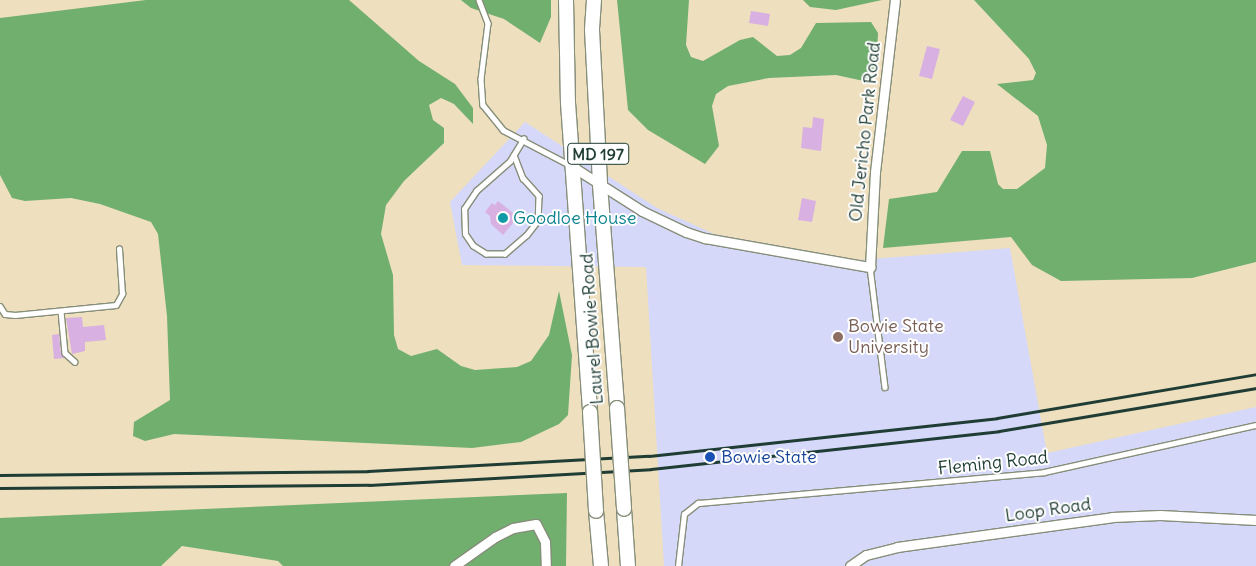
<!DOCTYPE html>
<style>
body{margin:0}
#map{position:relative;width:1256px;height:566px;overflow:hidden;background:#eedfbe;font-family:Delius,sans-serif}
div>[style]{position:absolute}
.built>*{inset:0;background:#d5d8f9}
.forest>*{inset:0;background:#71af6f}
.building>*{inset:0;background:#d8b0e1}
.roads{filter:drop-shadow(1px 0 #868e79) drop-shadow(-1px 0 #868e79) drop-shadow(0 1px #868e79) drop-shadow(0 -1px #868e79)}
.lane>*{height:4.5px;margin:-2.25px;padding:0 2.25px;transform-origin:2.25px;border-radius:2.25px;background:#fff}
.street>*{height:9px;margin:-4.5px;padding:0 4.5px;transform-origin:4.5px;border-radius:4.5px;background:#fff}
.primary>*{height:14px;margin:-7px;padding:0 7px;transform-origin:7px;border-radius:7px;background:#fff}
.rail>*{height:3px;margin:-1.5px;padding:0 1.5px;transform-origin:1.5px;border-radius:1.5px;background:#1f3d34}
.bridges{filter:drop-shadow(1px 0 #868e79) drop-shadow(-1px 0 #868e79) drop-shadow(0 1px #868e79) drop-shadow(0 -1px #868e79)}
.primary-bridge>*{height:14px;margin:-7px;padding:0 7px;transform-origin:7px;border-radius:7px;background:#fff}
.dots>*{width:14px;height:14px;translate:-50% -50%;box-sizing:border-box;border:2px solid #fff;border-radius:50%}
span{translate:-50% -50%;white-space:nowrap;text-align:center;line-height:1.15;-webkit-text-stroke:4px #fff;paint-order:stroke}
.shield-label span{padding:1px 4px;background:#fff;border:1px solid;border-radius:4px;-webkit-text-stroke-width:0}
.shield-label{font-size:16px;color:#1f3d34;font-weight:700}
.street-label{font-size:18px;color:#1f3d34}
.culture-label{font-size:18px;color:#0d838f}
.left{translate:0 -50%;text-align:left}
.education-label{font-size:18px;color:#785e54}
.transit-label{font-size:18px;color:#164399}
</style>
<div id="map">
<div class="built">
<div style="clip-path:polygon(525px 122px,657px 208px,714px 234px,859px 260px,1010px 248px,1047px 453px,1256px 407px,1256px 566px,664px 566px,646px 267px,462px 265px,450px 202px)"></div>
</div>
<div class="forest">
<div style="clip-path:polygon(146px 0,349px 0,419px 61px,455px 84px,473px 108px,473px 124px,454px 104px,441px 98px,429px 105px,433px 120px,444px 128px,444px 143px,404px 181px,386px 205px,381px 234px,393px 275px,394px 335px,398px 349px,411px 356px,437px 349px,461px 366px,475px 370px,517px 367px,531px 361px,549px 335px,559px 291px,572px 355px,568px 415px,559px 424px,521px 442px,472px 448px,174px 434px,145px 441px,133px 436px,134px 422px,170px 400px,167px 316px,158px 234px,151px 222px,100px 204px,71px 198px,25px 201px,12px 198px,0 175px,0 18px)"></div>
<div style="clip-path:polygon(461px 0,551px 0,551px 17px,540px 43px,504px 19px,471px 8px)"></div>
<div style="clip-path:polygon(617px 0,689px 0,686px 45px,691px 57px,703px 61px,740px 40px,753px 37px,777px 56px,790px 55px,801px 48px,816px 23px,871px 22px,878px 33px,876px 74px,864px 81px,836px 75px,769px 78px,728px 86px,716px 94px,712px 106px,719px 146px,705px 164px,648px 130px,628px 110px)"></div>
<div style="clip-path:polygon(803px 0,882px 0,836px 10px,810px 7px)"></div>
<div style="clip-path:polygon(974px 0,1256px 0,1256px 262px,1192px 278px,1061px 281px,1032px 265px,1011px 237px,883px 248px,889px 199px,937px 192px,962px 151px,990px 151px,998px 184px,1003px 189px,1017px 189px,1045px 168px,1047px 145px,1038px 116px,997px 84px,1033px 80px,1036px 73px,1029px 59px)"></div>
<div style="clip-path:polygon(567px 493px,566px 566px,283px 566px,278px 561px,182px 546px,161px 566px,0 566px,0 518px)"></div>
</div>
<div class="building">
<div style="clip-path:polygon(751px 11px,770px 14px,768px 26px,749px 23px)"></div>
<div style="clip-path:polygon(927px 46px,940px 49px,932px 79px,919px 76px)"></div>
<div style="clip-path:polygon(963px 96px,975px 102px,963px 126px,950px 120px)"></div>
<div style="clip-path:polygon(813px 117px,824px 119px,821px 151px,801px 148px,803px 127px,812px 128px)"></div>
<div style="clip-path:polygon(802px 198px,816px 201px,812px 222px,798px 220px)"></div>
<div style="clip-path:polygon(498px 201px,518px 217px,503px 235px,491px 224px,490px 216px,485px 212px,492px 203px,495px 205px)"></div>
<div style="clip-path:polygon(82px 317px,83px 327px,104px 325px,106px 340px,85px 342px,85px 351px,72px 354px,66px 318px)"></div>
<div style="clip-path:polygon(59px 334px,61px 353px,65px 358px,54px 359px,52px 335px)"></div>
</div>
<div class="roads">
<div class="lane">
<div style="left:479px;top:0;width:25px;rotate:69deg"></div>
<div style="left:488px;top:23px;width:56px;rotate:97.1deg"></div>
<div style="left:481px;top:79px;width:26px;rotate:86deg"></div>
<div style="left:483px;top:105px;width:32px;rotate:51deg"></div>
<div style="left:503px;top:130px;width:76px;rotate:27.6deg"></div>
<div style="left:514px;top:155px;width:25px;rotate:69deg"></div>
<div style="left:523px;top:178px;width:24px;rotate:48deg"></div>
<div style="left:539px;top:196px;width:25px;rotate:92deg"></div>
<div style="left:538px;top:221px;width:18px;rotate:128deg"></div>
<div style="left:527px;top:235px;width:29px;rotate:139deg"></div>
<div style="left:505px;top:254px;width:19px;rotate:180deg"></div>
<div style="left:486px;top:254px;width:15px;rotate:-148deg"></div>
<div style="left:473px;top:246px;width:14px;rotate:-124deg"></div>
<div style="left:465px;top:234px;width:25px;rotate:-92deg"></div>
<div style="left:464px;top:209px;width:22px;rotate:-56deg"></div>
<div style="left:476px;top:191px;width:45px;rotate:-41.4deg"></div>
<div style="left:510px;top:161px;width:26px;rotate:-59deg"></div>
<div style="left:870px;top:267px;width:121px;rotate:82.9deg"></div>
<div style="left:0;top:306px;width:9px;rotate:58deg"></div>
<div style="left:5px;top:314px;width:10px;rotate:6deg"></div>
<div style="left:15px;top:315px;width:101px;rotate:-5.7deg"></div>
<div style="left:116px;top:305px;width:13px;rotate:-61deg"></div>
<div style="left:122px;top:294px;width:45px;rotate:-93.8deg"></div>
<div style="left:61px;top:311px;width:42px;rotate:84.6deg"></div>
<div style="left:65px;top:353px;width:13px;rotate:42deg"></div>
<div style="left:678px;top:566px;width:52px;rotate:-83.4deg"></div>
<div style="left:684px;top:514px;width:18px;rotate:-38deg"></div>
<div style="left:698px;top:503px;width:347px;rotate:-5.1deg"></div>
<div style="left:1044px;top:472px;width:217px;rotate:-12.5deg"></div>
</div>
<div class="street">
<div style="left:573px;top:167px;width:82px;rotate:32.5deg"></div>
<div style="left:642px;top:211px;width:49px;rotate:25.5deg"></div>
<div style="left:686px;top:232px;width:20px;rotate:18deg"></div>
<div style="left:705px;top:238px;width:168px;rotate:10deg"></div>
<div style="left:870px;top:267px;width:95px;rotate:-87deg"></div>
<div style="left:875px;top:172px;width:173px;rotate:-83.4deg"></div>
<div style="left:454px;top:566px;width:50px;rotate:-35.3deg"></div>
<div style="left:495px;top:537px;width:20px;rotate:-27deg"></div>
<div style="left:513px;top:528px;width:23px;rotate:-10deg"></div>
<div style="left:536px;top:524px;width:20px;rotate:63deg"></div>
<div style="left:545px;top:542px;width:24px;rotate:88deg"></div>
<div style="left:850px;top:566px;width:19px;rotate:-35deg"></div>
<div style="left:866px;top:555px;width:32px;rotate:-14deg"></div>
<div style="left:897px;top:547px;width:217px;rotate:-7.9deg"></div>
<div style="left:1112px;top:517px;width:48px;rotate:-2.4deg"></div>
<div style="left:1160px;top:515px;width:96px;rotate:3deg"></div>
</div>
<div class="primary">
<div style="left:566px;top:0;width:103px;rotate:88.9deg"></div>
<div style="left:568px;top:103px;width:310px;rotate:85.9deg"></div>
<div style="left:594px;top:0;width:30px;rotate:94deg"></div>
<div style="left:592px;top:30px;width:155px;rotate:87deg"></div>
<div style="left:600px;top:185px;width:224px;rotate:85.6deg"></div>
<div style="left:624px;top:509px;width:57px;rotate:86deg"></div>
<div style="left:596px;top:511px;width:55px;rotate:84.8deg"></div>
</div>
</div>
<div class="rail">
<div style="left:0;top:475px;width:368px;rotate:-0.6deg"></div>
<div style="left:368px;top:471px;width:281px;rotate:-3.1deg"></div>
<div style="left:649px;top:456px;width:350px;rotate:-6.2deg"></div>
<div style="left:997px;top:418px;width:263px;rotate:-9.6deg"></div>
<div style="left:0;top:488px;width:369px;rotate:-0.5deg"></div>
<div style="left:369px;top:485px;width:282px;rotate:-3.2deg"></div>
<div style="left:651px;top:469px;width:350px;rotate:-6.2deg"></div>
<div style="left:999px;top:431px;width:261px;rotate:-9.5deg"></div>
</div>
<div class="bridges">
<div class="primary-bridge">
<div style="left:617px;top:408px;width:101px;rotate:86deg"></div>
<div style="left:590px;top:412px;width:99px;rotate:86.5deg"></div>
</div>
</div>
<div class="dots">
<div style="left:503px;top:218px;background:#0f9aa8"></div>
<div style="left:838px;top:337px;background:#8d6e63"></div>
<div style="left:710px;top:457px;background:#1a4fb4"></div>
</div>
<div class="shield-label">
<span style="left:598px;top:154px">MD 197</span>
</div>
<div class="street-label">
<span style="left:865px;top:132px;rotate:-84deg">Old Jericho Park Road</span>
<span style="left:592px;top:329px;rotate:-94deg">Laurel Bowie Road</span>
<span style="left:993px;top:463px;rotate:-6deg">Fleming Road</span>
<span style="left:1048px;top:510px;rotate:-8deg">Loop Road</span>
</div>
<div class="culture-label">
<span class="left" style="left:513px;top:218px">Goodloe House</span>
</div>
<div class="education-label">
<span class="left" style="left:848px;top:337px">Bowie State<br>University</span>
</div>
<div class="transit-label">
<span class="left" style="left:721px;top:457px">Bowie State</span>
</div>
</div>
